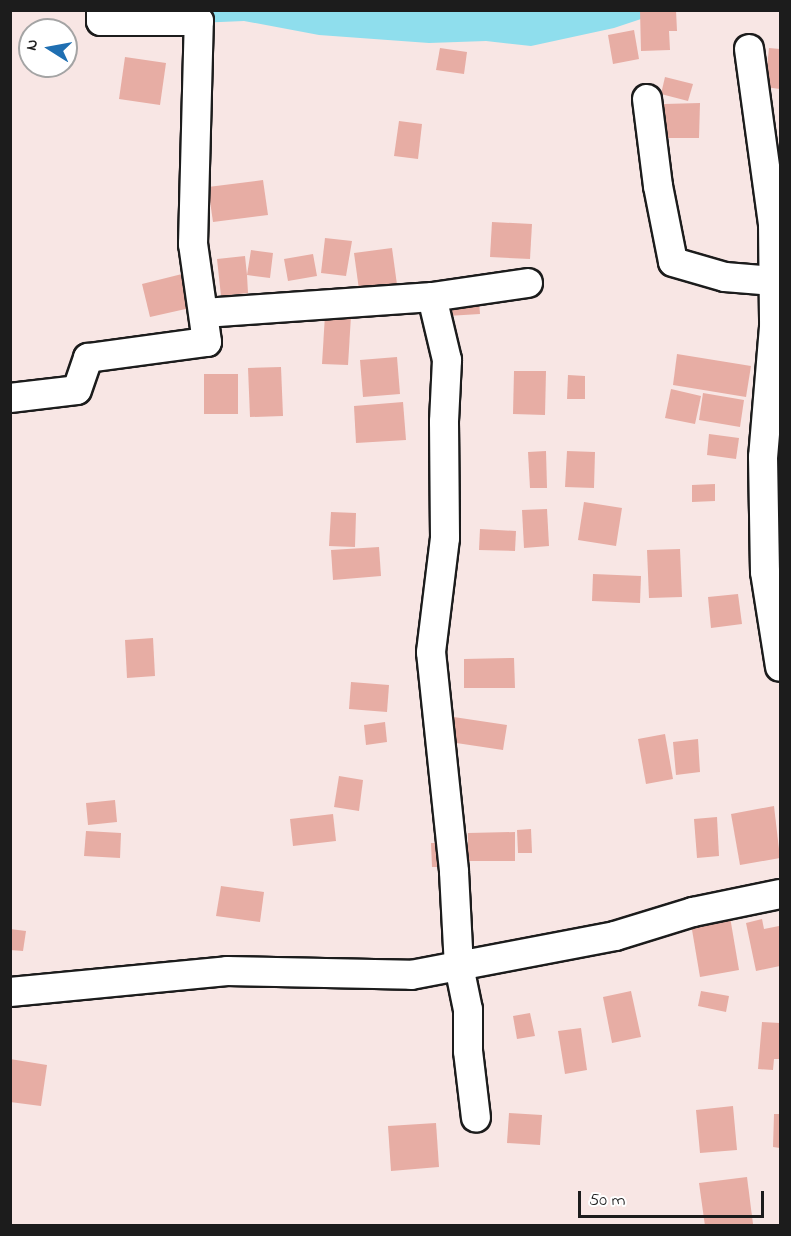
<!DOCTYPE html>
<style>
body{margin:0}
#map{position:relative;width:791px;height:1236px;overflow:hidden;background:#f8e6e4;font-family:"Indie Flower",sans-serif}
div>[style]{position:absolute}
.water>*{inset:0;background:#8fdeed}
.building>*{inset:0;background:#e7ada4}
.roads{filter:drop-shadow(2px 0 #1c1c1c) drop-shadow(-2px 0 #1c1c1c) drop-shadow(0 2px #1c1c1c) drop-shadow(0 -2px #1c1c1c)}
.minor>*{height:28px;margin:-14px;padding:0 14px;transform-origin:14px;border-radius:14px;background:#fff}
span{translate:-50% -50%;white-space:nowrap;text-align:center;line-height:1.15;-webkit-text-stroke:6px #fff;paint-order:stroke}
.frame{position:absolute;inset:0;border:12px solid #1c1c1c;pointer-events:none}
.north{position:absolute;left:18px;top:18px;width:60px;height:60px;box-sizing:border-box;background:#fff;border:2px solid #a4a4a4;border-radius:50%;rotate:281deg;font-size:16px;font-weight:700;line-height:24px;text-align:center;color:#1c1c1c}
.north::after{content:'';display:block;margin:auto;width:21px;height:27px;background:#1f6fb2;clip-path:polygon(50% 0,100% 100%,50% 72%,0 100%)}
.scale{position:absolute;left:578px;top:1191px;width:186px;height:27px;box-sizing:border-box;border:3px solid #1c1c1c;border-top:0;padding-left:8px;font-size:18px;line-height:21px;white-space:nowrap;color:#1c1c1c;-webkit-text-stroke:4px #fff;paint-order:stroke}
</style>
<div id="map">
<div class="water">
<div style="clip-path:polygon(126px 11px,665px 11px,614px 28px,531px 46px,486px 41px,429px 43px,319px 35px,244px 21px,197px 23px)"></div>
</div>
<div class="building">
<div style="clip-path:polygon(640px 10px,676px 10px,677px 31px,669px 31px,670px 50px,641px 51px)"></div>
<div style="clip-path:polygon(634px 30px,639px 59px,613px 64px,608px 35px)"></div>
<div style="clip-path:polygon(440px 48px,467px 52px,464px 74px,436px 70px)"></div>
<div style="clip-path:polygon(769px 48px,780px 49px,780px 89px,765px 87px)"></div>
<div style="clip-path:polygon(125px 57px,166px 63px,160px 105px,119px 99px)"></div>
<div style="clip-path:polygon(665px 77px,693px 84px,688px 101px,661px 94px)"></div>
<div style="clip-path:polygon(700px 103px,699px 138px,664px 138px,664px 104px)"></div>
<div style="clip-path:polygon(399px 121px,422px 124px,418px 159px,394px 156px)"></div>
<div style="clip-path:polygon(263px 180px,268px 215px,213px 222px,208px 187px)"></div>
<div style="clip-path:polygon(492px 222px,532px 224px,530px 259px,490px 257px)"></div>
<div style="clip-path:polygon(325px 238px,352px 241px,346px 276px,321px 273px)"></div>
<div style="clip-path:polygon(392px 248px,398px 292px,360px 297px,354px 253px)"></div>
<div style="clip-path:polygon(251px 250px,273px 253px,270px 278px,247px 275px,248px 293px,221px 296px,217px 259px,245px 256px,247px 275px)"></div>
<div style="clip-path:polygon(313px 254px,317px 276px,288px 281px,284px 259px)"></div>
<div style="clip-path:polygon(182px 274px,190px 308px,150px 317px,142px 284px)"></div>
<div style="clip-path:polygon(479px 300px,480px 314px,447px 316px,447px 301px)"></div>
<div style="clip-path:polygon(325px 315px,351px 316px,348px 365px,322px 364px)"></div>
<div style="clip-path:polygon(677px 354px,751px 366px,746px 397px,673px 385px)"></div>
<div style="clip-path:polygon(397px 357px,400px 394px,363px 397px,360px 360px)"></div>
<div style="clip-path:polygon(281px 367px,283px 416px,250px 417px,248px 368px)"></div>
<div style="clip-path:polygon(514px 371px,546px 371px,545px 415px,513px 414px)"></div>
<div style="clip-path:polygon(204px 374px,238px 374px,238px 414px,204px 414px)"></div>
<div style="clip-path:polygon(568px 375px,585px 376px,585px 399px,567px 399px)"></div>
<div style="clip-path:polygon(671px 389px,701px 396px,695px 424px,665px 418px)"></div>
<div style="clip-path:polygon(703px 393px,744px 400px,740px 427px,699px 420px)"></div>
<div style="clip-path:polygon(403px 402px,406px 440px,356px 443px,354px 406px)"></div>
<div style="clip-path:polygon(709px 434px,739px 438px,736px 459px,707px 455px)"></div>
<div style="clip-path:polygon(546px 451px,547px 488px,530px 488px,528px 452px)"></div>
<div style="clip-path:polygon(567px 451px,595px 452px,594px 488px,565px 487px)"></div>
<div style="clip-path:polygon(715px 484px,715px 501px,692px 502px,692px 485px)"></div>
<div style="clip-path:polygon(584px 502px,622px 508px,616px 546px,578px 540px)"></div>
<div style="clip-path:polygon(547px 509px,549px 546px,524px 548px,522px 510px)"></div>
<div style="clip-path:polygon(331px 512px,356px 513px,355px 547px,329px 546px)"></div>
<div style="clip-path:polygon(480px 529px,516px 531px,515px 551px,479px 550px)"></div>
<div style="clip-path:polygon(379px 547px,381px 576px,333px 580px,331px 550px)"></div>
<div style="clip-path:polygon(680px 549px,682px 597px,649px 598px,647px 550px)"></div>
<div style="clip-path:polygon(593px 574px,641px 576px,640px 603px,592px 601px)"></div>
<div style="clip-path:polygon(738px 594px,742px 624px,711px 628px,708px 597px)"></div>
<div style="clip-path:polygon(153px 638px,155px 676px,127px 678px,125px 640px)"></div>
<div style="clip-path:polygon(514px 658px,515px 688px,464px 688px,464px 659px)"></div>
<div style="clip-path:polygon(351px 682px,389px 685px,387px 712px,349px 709px)"></div>
<div style="clip-path:polygon(447px 716px,507px 725px,503px 750px,443px 741px)"></div>
<div style="clip-path:polygon(385px 722px,387px 742px,366px 745px,364px 725px)"></div>
<div style="clip-path:polygon(665px 734px,673px 779px,646px 784px,638px 739px)"></div>
<div style="clip-path:polygon(698px 739px,700px 772px,676px 775px,673px 742px)"></div>
<div style="clip-path:polygon(339px 776px,363px 780px,359px 811px,334px 807px)"></div>
<div style="clip-path:polygon(115px 800px,117px 822px,88px 825px,86px 803px)"></div>
<div style="clip-path:polygon(774px 806px,780px 858px,740px 865px,731px 814px)"></div>
<div style="clip-path:polygon(333px 814px,336px 841px,293px 846px,290px 819px)"></div>
<div style="clip-path:polygon(717px 817px,719px 856px,697px 858px,694px 819px)"></div>
<div style="clip-path:polygon(531px 829px,532px 853px,518px 853px,517px 830px)"></div>
<div style="clip-path:polygon(86px 831px,121px 833px,120px 858px,84px 856px)"></div>
<div style="clip-path:polygon(515px 832px,515px 861px,468px 861px,468px 833px)"></div>
<div style="clip-path:polygon(431px 843px,442px 843px,443px 867px,432px 867px)"></div>
<div style="clip-path:polygon(221px 886px,264px 892px,260px 922px,216px 916px)"></div>
<div style="clip-path:polygon(729px 911px,739px 970px,700px 977px,690px 918px)"></div>
<div style="clip-path:polygon(762px 919px,764px 929px,779px 926px,780px 966px,756px 971px,746px 923px)"></div>
<div style="clip-path:polygon(10px 929px,26px 931px,23px 951px,10px 950px)"></div>
<div style="clip-path:polygon(631px 991px,641px 1037px,612px 1043px,603px 997px)"></div>
<div style="clip-path:polygon(701px 991px,729px 996px,726px 1012px,698px 1006px)"></div>
<div style="clip-path:polygon(530px 1013px,535px 1036px,517px 1039px,513px 1016px)"></div>
<div style="clip-path:polygon(762px 1022px,780px 1023px,780px 1059px,774px 1059px,773px 1070px,758px 1069px)"></div>
<div style="clip-path:polygon(581px 1028px,587px 1070px,565px 1074px,558px 1031px)"></div>
<div style="clip-path:polygon(10px 1059px,47px 1065px,41px 1106px,10px 1102px)"></div>
<div style="clip-path:polygon(733px 1106px,737px 1150px,700px 1153px,696px 1110px)"></div>
<div style="clip-path:polygon(509px 1113px,542px 1115px,540px 1145px,507px 1143px)"></div>
<div style="clip-path:polygon(774px 1114px,780px 1114px,780px 1148px,773px 1147px)"></div>
<div style="clip-path:polygon(436px 1123px,439px 1167px,391px 1171px,388px 1126px)"></div>
<div style="clip-path:polygon(747px 1177px,753px 1224px,705px 1226px,699px 1183px)"></div>
</div>
<div class="roads">
<div class="minor">
<div style="left:749px;top:49px;width:177px;rotate:82.2deg"></div>
<div style="left:773px;top:224px;width:103px;rotate:89.4deg"></div>
<div style="left:774px;top:327px;width:130px;rotate:94.8deg"></div>
<div style="left:763px;top:457px;width:115px;rotate:89deg"></div>
<div style="left:765px;top:572px;width:96px;rotate:81deg"></div>
<div style="left:647px;top:99px;width:88px;rotate:82.8deg"></div>
<div style="left:658px;top:186px;width:77px;rotate:78.8deg"></div>
<div style="left:673px;top:262px;width:54px;rotate:16.1deg"></div>
<div style="left:725px;top:277px;width:49px;rotate:4.7deg"></div>
<div style="left:432px;top:297px;width:97px;rotate:-8.3deg"></div>
<div style="left:204px;top:313px;width:229px;rotate:-4deg"></div>
<div style="left:432px;top:297px;width:65px;rotate:76.6deg"></div>
<div style="left:447px;top:360px;width:62px;rotate:92.8deg"></div>
<div style="left:444px;top:422px;width:116px;rotate:89.5deg"></div>
<div style="left:445px;top:538px;width:115px;rotate:97deg"></div>
<div style="left:431px;top:652px;width:221px;rotate:84deg"></div>
<div style="left:454px;top:872px;width:94px;rotate:87deg"></div>
<div style="left:459px;top:966px;width:45px;rotate:78.4deg"></div>
<div style="left:468px;top:1010px;width:41px;rotate:90deg"></div>
<div style="left:468px;top:1051px;width:67px;rotate:83.2deg"></div>
<div style="left:10px;top:398px;width:67px;rotate:-6.8deg"></div>
<div style="left:77px;top:390px;width:34px;rotate:-71deg"></div>
<div style="left:88px;top:358px;width:120px;rotate:-7.7deg"></div>
<div style="left:207px;top:342px;width:99px;rotate:-98.1deg"></div>
<div style="left:193px;top:244px;width:223px;rotate:-88.5deg"></div>
<div style="left:199px;top:21px;width:98px;rotate:180deg"></div>
<div style="left:101px;top:21px;width:11px;rotate:-90deg"></div>
<div style="left:10px;top:992px;width:218px;rotate:-5.5deg"></div>
<div style="left:227px;top:971px;width:184px;rotate:1.2deg"></div>
<div style="left:411px;top:975px;width:208px;rotate:-10.8deg"></div>
<div style="left:615px;top:936px;width:82px;rotate:-17.1deg"></div>
<div style="left:693px;top:912px;width:89px;rotate:-11.7deg"></div>
</div>
</div>
<div class="frame"></div>
<div class="north">N</div>
<div class="scale">50 m</div>
</div>
